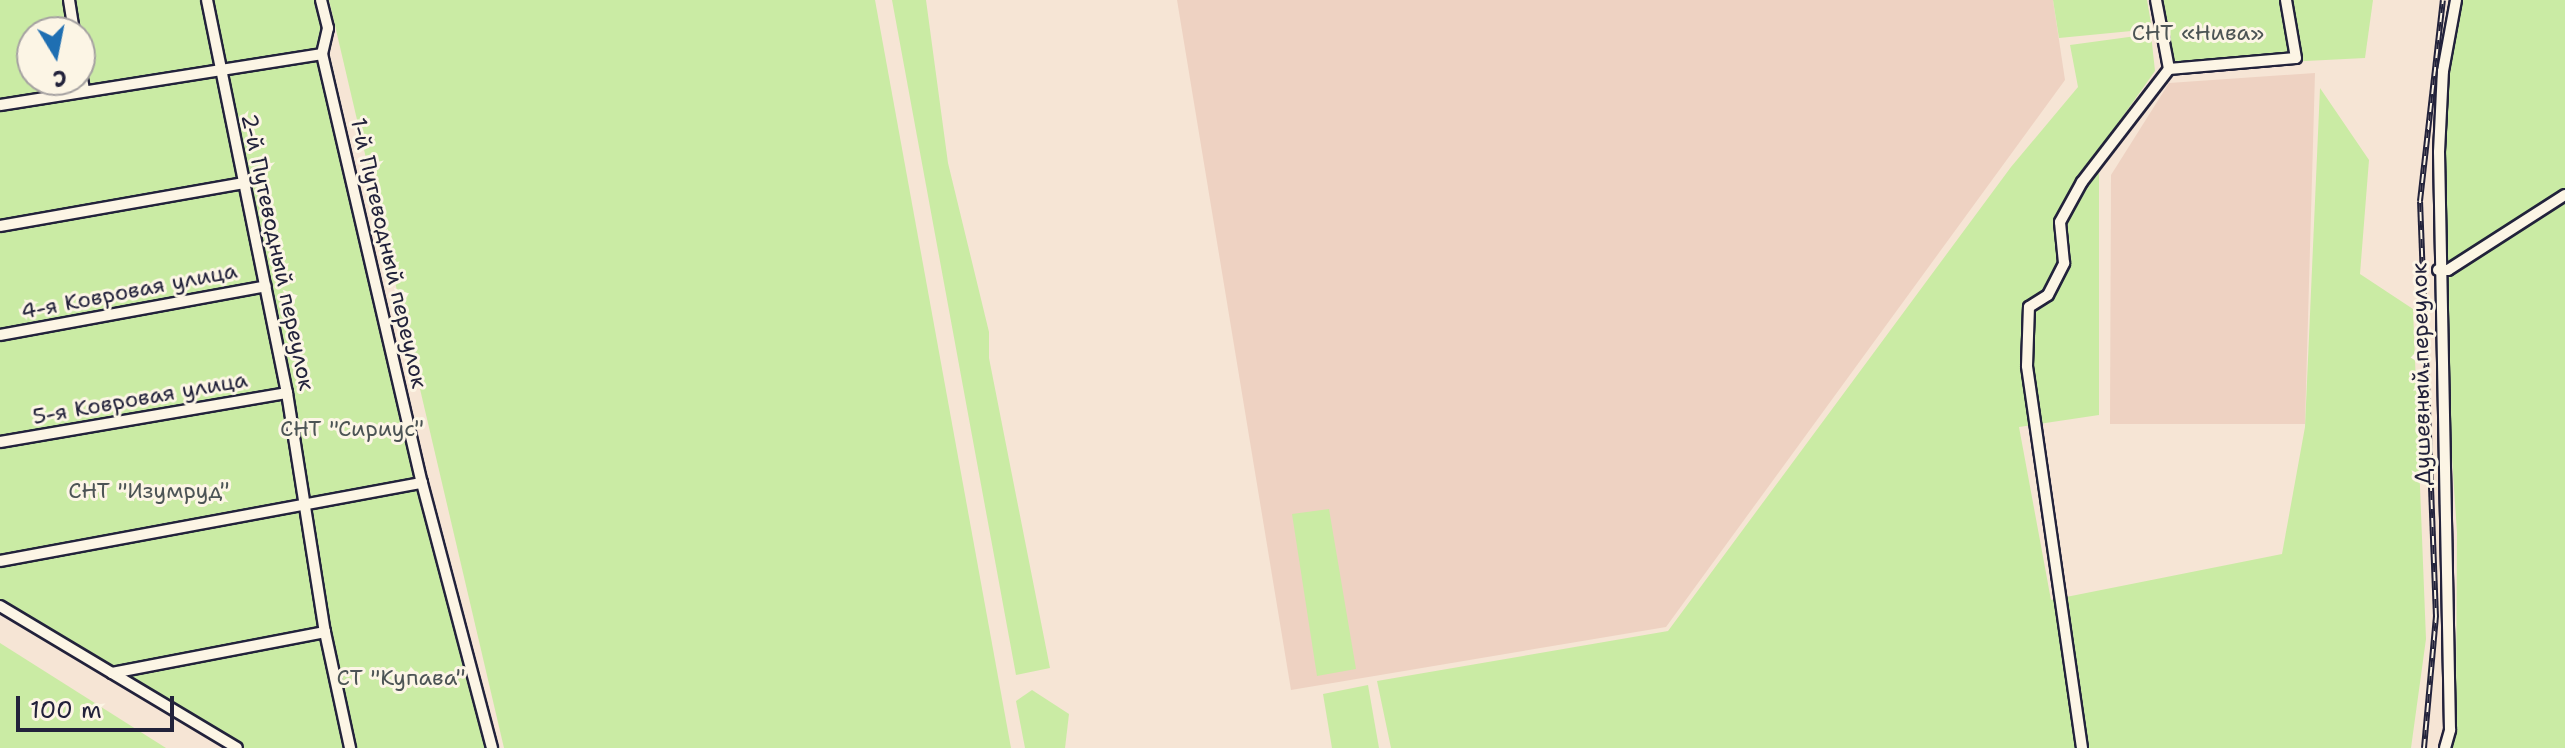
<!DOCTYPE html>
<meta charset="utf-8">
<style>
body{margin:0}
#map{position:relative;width:2565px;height:748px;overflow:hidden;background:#f6e5d5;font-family:"Shantell Sans",sans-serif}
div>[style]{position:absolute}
.built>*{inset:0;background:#eed2c2}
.green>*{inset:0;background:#caeba4}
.roads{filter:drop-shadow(2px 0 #22223b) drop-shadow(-2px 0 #22223b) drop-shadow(0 2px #22223b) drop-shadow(0 -2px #22223b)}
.street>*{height:10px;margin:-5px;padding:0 5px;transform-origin:5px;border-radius:5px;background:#fcf5e5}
.rail>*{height:6px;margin-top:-3px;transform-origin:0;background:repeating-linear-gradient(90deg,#fcf5e5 0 9px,#22223b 0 18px);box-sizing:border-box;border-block:2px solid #22223b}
span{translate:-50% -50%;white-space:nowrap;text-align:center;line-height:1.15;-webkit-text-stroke:6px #fcf5e5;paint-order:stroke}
.park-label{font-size:22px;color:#4c5455}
.street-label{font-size:22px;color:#22223b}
.north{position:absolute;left:16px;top:16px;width:80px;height:80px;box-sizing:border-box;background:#fcf5e5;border:2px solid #a5a1a1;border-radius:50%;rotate:170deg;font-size:22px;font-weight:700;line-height:32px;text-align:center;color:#22223b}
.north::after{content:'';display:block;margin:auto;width:28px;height:36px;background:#1f6fb2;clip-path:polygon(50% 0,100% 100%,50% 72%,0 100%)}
.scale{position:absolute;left:16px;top:696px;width:158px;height:36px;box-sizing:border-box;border:4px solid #22223b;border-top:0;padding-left:10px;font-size:24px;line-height:28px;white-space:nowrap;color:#22223b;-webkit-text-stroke:6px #fcf5e5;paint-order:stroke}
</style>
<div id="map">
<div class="built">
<div style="clip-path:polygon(1177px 0,2053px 0,2065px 80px,1666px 627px,1291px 690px)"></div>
<div style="clip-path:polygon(2315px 73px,2305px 424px,2110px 424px,2111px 175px,2169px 83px)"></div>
</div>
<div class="green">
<div style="clip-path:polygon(evenodd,0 0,317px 0,487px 748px,236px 748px,0 610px,0 0,32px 32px,80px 32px,80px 80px,32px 80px,32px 32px)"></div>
<div style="clip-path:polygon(329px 0,875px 0,1011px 748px,504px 748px)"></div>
<div style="clip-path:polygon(892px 0,926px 0,948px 163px,989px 332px,989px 358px,1050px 668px,1016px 675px)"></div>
<div style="clip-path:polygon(2053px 0,2147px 0,2152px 29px,2059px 38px)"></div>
<div style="clip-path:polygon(2156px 0,2373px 0,2365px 58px,2169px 68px)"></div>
<div style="clip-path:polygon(2455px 0,2565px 0,2565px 748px,2450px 748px,2456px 716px,2457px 533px,2438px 246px)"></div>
<div style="clip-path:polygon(2151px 34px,2155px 71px,2099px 150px,2099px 415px,2019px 427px,2051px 600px,2282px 554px,2305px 427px,2320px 88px,2369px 160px,2360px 274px,2413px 309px,2426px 639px,2411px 748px,1391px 748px,1377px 681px,1668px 631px,2011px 167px,2078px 87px,2070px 45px)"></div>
<div style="clip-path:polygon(1329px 509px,1356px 669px,1317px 676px,1292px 514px)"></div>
<div style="clip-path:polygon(0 643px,166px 748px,0 748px)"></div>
<div style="clip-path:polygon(1368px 685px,1379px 748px,1332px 748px,1323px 694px)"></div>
<div style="clip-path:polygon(1032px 690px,1069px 714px,1065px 748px,1025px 748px,1016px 701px)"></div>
</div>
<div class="roads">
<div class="street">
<div style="left:69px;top:0;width:32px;rotate:81deg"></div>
<div style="left:207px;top:0;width:401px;rotate:78.5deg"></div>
<div style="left:287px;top:393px;width:242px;rotate:81deg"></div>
<div style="left:325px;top:632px;width:119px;rotate:77.8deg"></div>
<div style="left:321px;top:0;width:29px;rotate:76deg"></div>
<div style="left:328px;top:28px;width:27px;rotate:103deg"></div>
<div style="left:322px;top:54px;width:441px;rotate:76.9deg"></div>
<div style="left:422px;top:483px;width:274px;rotate:75.2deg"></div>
<div style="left:2156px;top:0;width:70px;rotate:79.3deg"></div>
<div style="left:80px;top:67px;width:23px;rotate:80deg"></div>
<div style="left:0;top:105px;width:326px;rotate:-9deg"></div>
<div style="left:0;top:226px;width:247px;rotate:-10deg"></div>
<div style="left:2438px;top:270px;width:10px"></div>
<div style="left:2448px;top:270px;width:139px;rotate:-32.7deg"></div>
<div style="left:0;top:335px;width:270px;rotate:-10.4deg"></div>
<div style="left:0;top:442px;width:291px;rotate:-9.7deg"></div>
<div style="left:0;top:561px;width:429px;rotate:-10.5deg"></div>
<div style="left:0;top:606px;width:276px;rotate:30.9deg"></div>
<div style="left:112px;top:673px;width:217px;rotate:-10.9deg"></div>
<div style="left:2082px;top:748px;width:386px;rotate:-98.2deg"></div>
<div style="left:2027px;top:366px;width:59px;rotate:-88.1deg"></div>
<div style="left:2029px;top:307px;width:22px;rotate:-32deg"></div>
<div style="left:2048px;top:295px;width:36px;rotate:-63deg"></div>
<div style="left:2064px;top:263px;width:41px;rotate:-95.6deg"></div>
<div style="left:2060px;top:222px;width:46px;rotate:-61.2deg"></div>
<div style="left:2082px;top:182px;width:143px;rotate:-52.4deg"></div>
<div style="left:2169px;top:69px;width:127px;rotate:-5deg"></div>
<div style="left:2296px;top:58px;width:59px;rotate:-99.8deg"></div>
<div style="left:2445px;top:748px;width:19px;rotate:-74deg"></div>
<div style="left:2450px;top:730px;width:578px;rotate:-91.09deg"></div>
<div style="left:2439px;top:152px;width:81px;rotate:-87.2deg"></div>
<div style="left:2443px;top:71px;width:72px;rotate:-79.6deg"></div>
</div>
</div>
<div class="rail">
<div style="left:2424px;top:748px;width:132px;rotate:-84.8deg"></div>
<div style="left:2436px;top:617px;width:416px;rotate:-92.2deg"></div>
<div style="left:2420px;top:201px;width:202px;rotate:-83.5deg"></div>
</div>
<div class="park-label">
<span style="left:2198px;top:33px">СНТ «Нива»</span>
<span style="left:352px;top:429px">СНТ "Сириус"</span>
<span style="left:149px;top:491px">СНТ "Изумруд"</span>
<span style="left:401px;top:678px">СТ "Купава"</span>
</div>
<div class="street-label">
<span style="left:278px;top:252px;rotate:78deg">2-й Путеводный переулок</span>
<span style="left:389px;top:253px;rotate:77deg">1-й Путеводный переулок</span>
<span style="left:129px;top:291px;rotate:-11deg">4-я Ковровая улица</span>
<span style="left:2421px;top:374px;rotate:-91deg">Душевный переулок</span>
<span style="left:140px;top:398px;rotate:-10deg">5-я Ковровая улица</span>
</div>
<div class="north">С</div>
<div class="scale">100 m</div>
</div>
